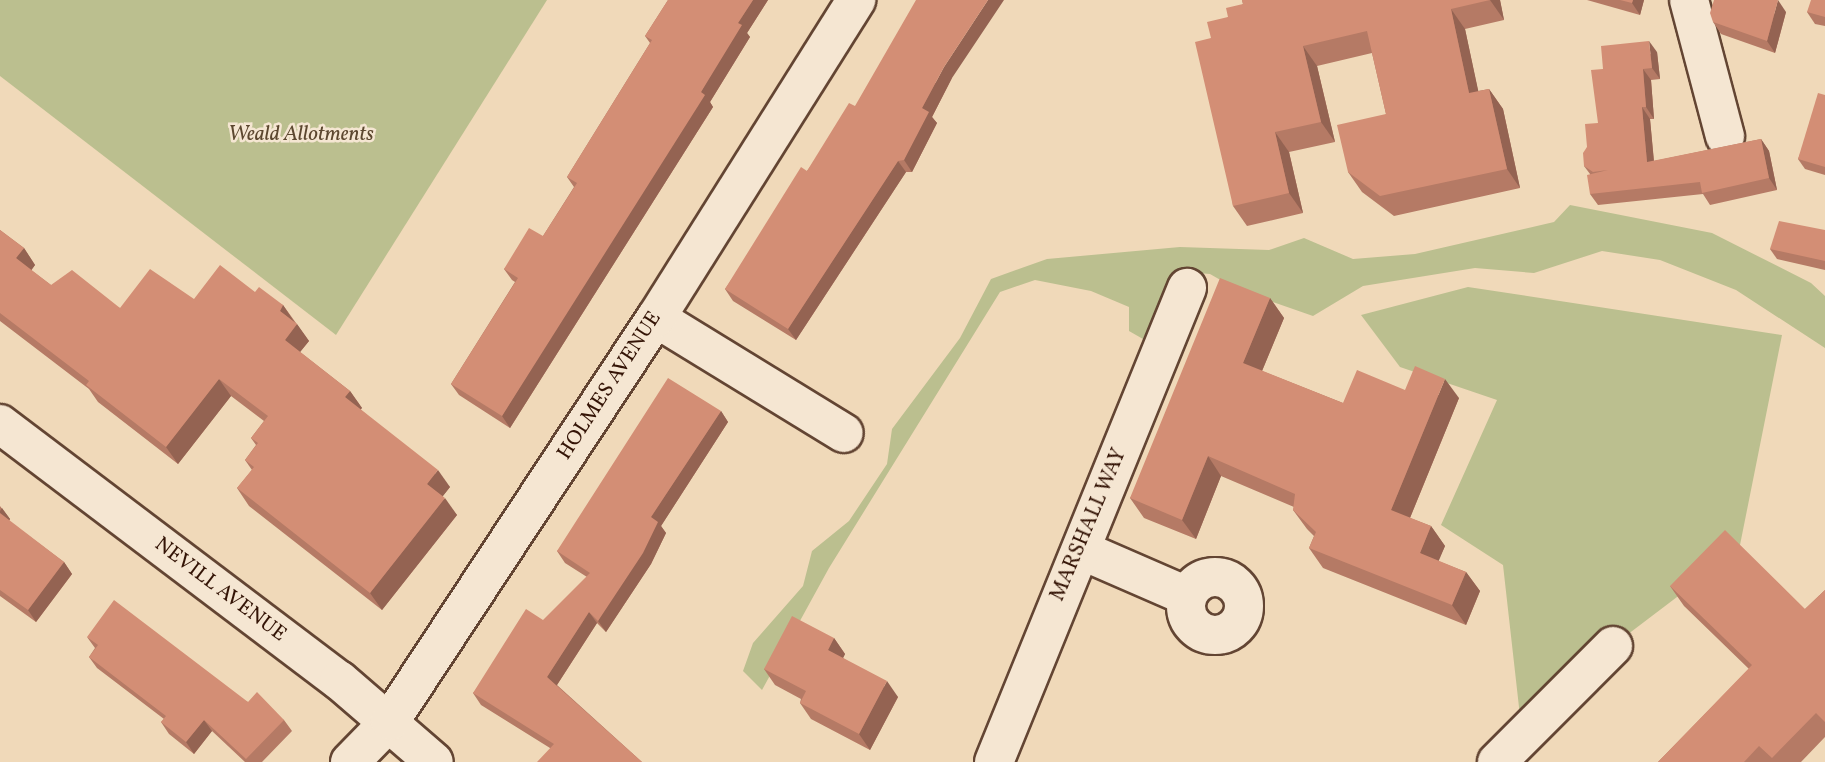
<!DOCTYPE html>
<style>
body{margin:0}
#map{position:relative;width:1825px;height:762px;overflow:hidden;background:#f0d9b9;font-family:Vollkorn,serif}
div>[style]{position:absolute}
.green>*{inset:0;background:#bbbf8f}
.roads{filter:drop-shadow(2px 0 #634533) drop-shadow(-2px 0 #634533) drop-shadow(0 2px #634533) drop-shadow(0 -2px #634533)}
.minor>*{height:38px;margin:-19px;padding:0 19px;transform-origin:19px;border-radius:19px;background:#f5e6d2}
.minor>.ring{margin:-19px;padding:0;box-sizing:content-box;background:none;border:38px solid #f5e6d2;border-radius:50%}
.wall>*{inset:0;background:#b57a65}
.shaded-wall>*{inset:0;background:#946352}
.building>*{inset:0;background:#d38e75}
span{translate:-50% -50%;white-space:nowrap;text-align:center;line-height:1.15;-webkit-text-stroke:5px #f5e6d2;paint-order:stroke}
.park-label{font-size:21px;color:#5c472f;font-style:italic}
.street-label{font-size:21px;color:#341406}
</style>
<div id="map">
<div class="green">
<div style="clip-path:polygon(0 0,547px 0,336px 335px,0 76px)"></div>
<div style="clip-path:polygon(1570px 205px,1712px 233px,1811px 283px,1825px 296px,1825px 348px,1736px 290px,1660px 260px,1602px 251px,1534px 273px,1475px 268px,1363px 286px,1313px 316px,1238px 290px,1210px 274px,1174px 271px,1143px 339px,1129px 331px,1129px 307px,1091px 291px,1035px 280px,1000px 292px,829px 568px,762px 690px,743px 671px,753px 643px,803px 586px,812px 551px,849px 521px,887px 464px,892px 429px,960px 338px,991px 279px,1047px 259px,1180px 247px,1269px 250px,1304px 238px,1353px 259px,1415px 254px,1554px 222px)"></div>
<div style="clip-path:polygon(1468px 287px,1782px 335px,1739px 550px,1520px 716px,1503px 565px,1441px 525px,1497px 400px,1400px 367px,1361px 315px)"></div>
</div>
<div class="roads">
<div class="minor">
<div style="left:1689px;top:0;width:141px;rotate:75.2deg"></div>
<div style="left:656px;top:318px;width:220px;rotate:31.5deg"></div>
<div style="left:0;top:424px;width:425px;rotate:37.1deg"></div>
<div style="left:339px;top:680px;width:125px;rotate:40.8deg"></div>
<div style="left:1081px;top:550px;width:116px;rotate:23.5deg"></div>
<div class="ring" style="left:1186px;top:577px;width:20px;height:20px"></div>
<div style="left:350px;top:762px;width:57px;rotate:-45.7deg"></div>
<div style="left:390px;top:721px;width:483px;rotate:-56.6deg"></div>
<div style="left:656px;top:318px;width:376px;rotate:-57.8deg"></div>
<div style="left:994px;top:762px;width:512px;rotate:-67.85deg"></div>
<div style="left:1497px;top:762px;width:164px;rotate:-45deg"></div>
</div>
</div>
<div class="wall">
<div style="clip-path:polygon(668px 0,768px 0,747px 33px,750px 37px,710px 102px,713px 107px,510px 428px,459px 395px,451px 384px,515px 282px,512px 280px,504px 269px,543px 236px,574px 187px,567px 177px,650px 43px,645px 36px)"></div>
<div style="clip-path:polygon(1242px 0,1500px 0,1504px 20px,1465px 29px,1478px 91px,1489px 89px,1503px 109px,1520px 188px,1394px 216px,1362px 192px,1348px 172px,1386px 114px,1372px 53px,1317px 66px,1335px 142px,1289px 152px,1303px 213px,1247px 226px,1233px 206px,1211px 38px,1228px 17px,1243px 4px)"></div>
<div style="clip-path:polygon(1587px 0,1644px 0,1640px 15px)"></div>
<div style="clip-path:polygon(1825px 0,1825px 26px,1815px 24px,1807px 12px)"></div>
<div style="clip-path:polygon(1786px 12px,1775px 53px,1721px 34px,1713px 22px)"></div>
<div style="clip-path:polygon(1657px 52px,1660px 79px,1651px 80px,1654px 119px,1650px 119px,1654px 161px,1761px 139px,1769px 151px,1777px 190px,1710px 205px,1703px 194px,1598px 205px,1590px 194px,1590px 174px,1584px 166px,1587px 147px,1598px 123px,1603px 69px)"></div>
<div style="clip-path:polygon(952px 78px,932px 117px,937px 123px,912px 172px,906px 172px,796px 340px,733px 301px,725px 289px,807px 171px,855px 106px)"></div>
<div style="clip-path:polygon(1825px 95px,1825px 175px,1805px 169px,1798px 159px)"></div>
<div style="clip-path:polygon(0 230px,24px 248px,35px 265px,31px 270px,51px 285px,120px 308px,255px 292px,283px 305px,309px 341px,300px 352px,350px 391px,362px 408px,360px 409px,450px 487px,442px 497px,457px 515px,382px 610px,249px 506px,237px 488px,252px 470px,245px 460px,256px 445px,251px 438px,264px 421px,231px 396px,178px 464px,98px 402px,89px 389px,0 321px)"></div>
<div style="clip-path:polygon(1825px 230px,1825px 270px,1777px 259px,1770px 249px)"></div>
<div style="clip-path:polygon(1270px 298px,1284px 318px,1262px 371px,1343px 403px,1405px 390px,1459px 398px,1410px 518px,1431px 526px,1445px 546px,1438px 561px,1466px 572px,1480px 591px,1466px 625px,1323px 568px,1309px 548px,1314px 536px,1307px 529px,1293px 510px,1294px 507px,1221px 476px,1196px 539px,1144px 518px,1130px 498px)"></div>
<div style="clip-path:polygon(721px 411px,728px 422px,661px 526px,666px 533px,651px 564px,606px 632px,597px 623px,557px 685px,642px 762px,550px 748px,481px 705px,473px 693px,587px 577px,565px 563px,557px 551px)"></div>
<div style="clip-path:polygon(0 506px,10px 519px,9px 521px,64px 562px,72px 574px,36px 622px,0 596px)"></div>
<div style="clip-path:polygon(1670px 586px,1805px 609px,1825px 590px,1825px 737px,1801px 762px,1658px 762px,1749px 669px,1684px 606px)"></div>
<div style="clip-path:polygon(87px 637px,248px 702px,284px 720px,292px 731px,262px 762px,245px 762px,212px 731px,194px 754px,169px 734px,161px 722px,164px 719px,97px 668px,89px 657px,95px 648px)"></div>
<div style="clip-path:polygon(834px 638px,845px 654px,843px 658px,898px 697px,870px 750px,811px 719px,800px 703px,801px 699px,775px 685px,764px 669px)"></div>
</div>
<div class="shaded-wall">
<div style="clip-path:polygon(753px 0,768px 0,747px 33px,750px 37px,710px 102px,713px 107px,510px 428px,502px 416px,701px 92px,738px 23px)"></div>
<div style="clip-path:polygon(988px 0,1004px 0,952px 78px,932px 117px,937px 123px,912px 172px,904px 160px,922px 108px,944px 67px)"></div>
<div style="clip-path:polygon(1490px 0,1500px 0,1504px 20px)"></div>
<div style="clip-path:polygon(1633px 0,1644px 0,1640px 15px,1632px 3px)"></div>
<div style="clip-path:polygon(1778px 0,1786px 12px,1775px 53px,1767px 41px)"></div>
<div style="clip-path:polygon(1451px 9px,1465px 29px,1483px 113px,1469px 93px)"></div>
<div style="clip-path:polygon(1649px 41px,1657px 52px,1660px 79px,1652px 68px)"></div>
<div style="clip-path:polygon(1303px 46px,1317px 66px,1335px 142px,1321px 122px)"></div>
<div style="clip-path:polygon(1643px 69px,1651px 80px,1654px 119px,1646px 107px)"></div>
<div style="clip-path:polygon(1489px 89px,1503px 109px,1520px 188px,1507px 169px)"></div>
<div style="clip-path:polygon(1642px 107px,1650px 119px,1655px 174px,1647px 162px)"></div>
<div style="clip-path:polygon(1275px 132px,1289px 152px,1303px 213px,1289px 193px)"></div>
<div style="clip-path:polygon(1761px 139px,1769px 151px,1777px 190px,1769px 178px)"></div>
<div style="clip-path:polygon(898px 161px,906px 172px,796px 340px,788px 329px)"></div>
<div style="clip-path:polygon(24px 248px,35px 265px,28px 275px,16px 258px)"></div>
<div style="clip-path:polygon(1270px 298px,1284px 318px,1257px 383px,1243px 363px)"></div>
<div style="clip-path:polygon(283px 305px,295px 323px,280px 311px)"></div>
<div style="clip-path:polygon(297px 324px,309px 341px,296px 357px,285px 340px)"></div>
<div style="clip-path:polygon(219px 379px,231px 396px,178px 464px,166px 447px)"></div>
<div style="clip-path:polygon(1445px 379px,1459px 398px,1405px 530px,1391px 510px)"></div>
<div style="clip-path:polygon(350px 391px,362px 408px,357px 414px,345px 397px)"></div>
<div style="clip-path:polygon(721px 411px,728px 422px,661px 526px,666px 533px,651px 564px,606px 632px,598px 621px,651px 517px)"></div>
<div style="clip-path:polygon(1208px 456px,1221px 476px,1196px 539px,1182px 520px)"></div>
<div style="clip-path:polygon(438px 470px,450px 487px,439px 501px,427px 484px)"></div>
<div style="clip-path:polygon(445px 498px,457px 515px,382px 610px,370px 593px)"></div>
<div style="clip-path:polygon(2px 508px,10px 519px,7px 524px,0 514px,0 511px)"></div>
<div style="clip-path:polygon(1431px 526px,1445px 546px,1434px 572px,1420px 553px)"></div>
<div style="clip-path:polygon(64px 562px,72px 574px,36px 622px,28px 610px)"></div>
<div style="clip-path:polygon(1466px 572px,1480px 591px,1466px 625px,1452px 605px)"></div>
<div style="clip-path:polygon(589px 612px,597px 623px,555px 688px,547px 677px)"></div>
<div style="clip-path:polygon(834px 638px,845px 654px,839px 666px,828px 650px)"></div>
<div style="clip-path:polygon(887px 681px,898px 697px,870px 750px,859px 734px)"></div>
<div style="clip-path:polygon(204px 720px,212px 731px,194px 754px,186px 742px)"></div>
</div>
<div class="building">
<div style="clip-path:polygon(668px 0,753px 0,738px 23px,742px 25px,701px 92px,705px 95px,502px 416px,451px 384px,518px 278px,504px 269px,529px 228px,543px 236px,577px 183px,567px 177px,652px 40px,645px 36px)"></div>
<div style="clip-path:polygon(916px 0,988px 0,944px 67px,922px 108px,929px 112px,904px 160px,898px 161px,788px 329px,725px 289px,801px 167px,807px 171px,849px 103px,855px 106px)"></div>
<div style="clip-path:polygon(1242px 0,1490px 0,1451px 9px,1469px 93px,1489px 89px,1507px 169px,1380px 196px,1348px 172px,1337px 125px,1386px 114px,1367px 31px,1303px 46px,1321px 122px,1275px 132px,1289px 193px,1233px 206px,1195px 42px,1211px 38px,1207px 22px,1228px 17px,1226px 8px,1243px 4px)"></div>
<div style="clip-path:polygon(1620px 0,1633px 0,1632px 3px)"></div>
<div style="clip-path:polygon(1714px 0,1778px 0,1767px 41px,1713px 22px,1710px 13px)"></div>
<div style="clip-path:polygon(1811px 0,1825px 0,1825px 17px,1807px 12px)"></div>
<div style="clip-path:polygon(1649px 41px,1652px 68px,1643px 69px,1646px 107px,1642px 107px,1647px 162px,1761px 139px,1769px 178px,1702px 193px,1700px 182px,1590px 194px,1587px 175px,1608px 170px,1593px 172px,1584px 166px,1583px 153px,1587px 147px,1585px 124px,1598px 123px,1591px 70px,1603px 69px,1601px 46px)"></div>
<div style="clip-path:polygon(1818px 93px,1825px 95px,1825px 167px,1798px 159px)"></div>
<div style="clip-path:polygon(1779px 221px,1825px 230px,1825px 261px,1770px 249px)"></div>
<div style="clip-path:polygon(0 230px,24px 248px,16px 258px,51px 285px,72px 270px,120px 308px,150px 269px,194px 299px,220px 265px,255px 292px,259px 287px,283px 305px,280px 311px,297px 324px,285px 340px,350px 391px,345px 397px,438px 470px,427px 484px,445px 498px,370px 593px,237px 488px,254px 467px,245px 460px,258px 443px,251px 438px,268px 416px,219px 379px,166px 447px,86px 385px,89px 381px,0 313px)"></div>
<div style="clip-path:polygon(1220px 278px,1270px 298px,1243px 363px,1343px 403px,1357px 370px,1405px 390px,1415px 366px,1445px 379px,1391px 510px,1431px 526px,1420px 553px,1466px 572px,1452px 605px,1309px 548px,1316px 532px,1293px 510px,1295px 494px,1208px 456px,1182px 520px,1130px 498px)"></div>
<div style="clip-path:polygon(668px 378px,721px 411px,651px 517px,658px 522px,643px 553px,598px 621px,589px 612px,547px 677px,642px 762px,537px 762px,554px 744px,473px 693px,526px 609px,543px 620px,590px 573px,557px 551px)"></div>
<div style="clip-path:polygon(0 513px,64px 562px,28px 610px,0 590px)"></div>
<div style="clip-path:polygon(1725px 530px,1805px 609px,1825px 590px,1825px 722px,1816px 713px,1772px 758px,1759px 746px,1744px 762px,1658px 762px,1752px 665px,1670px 586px)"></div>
<div style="clip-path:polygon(114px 600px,248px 702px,257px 692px,284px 720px,246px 759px,204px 720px,186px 742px,161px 722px,166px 716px,89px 657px,98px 645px,87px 637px)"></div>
<div style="clip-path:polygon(792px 616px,834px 638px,828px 650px,887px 681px,859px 734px,800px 703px,806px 691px,764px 669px)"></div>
</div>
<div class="park-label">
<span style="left:301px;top:135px">Weald Allotments</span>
</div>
<div class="street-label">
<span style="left:610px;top:386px;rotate:-57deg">HOLMES AVENUE</span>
<span style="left:1089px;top:525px;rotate:-67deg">MARSHALL WAY</span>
<span style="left:220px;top:590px;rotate:37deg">NEVILL AVENUE</span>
</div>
</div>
